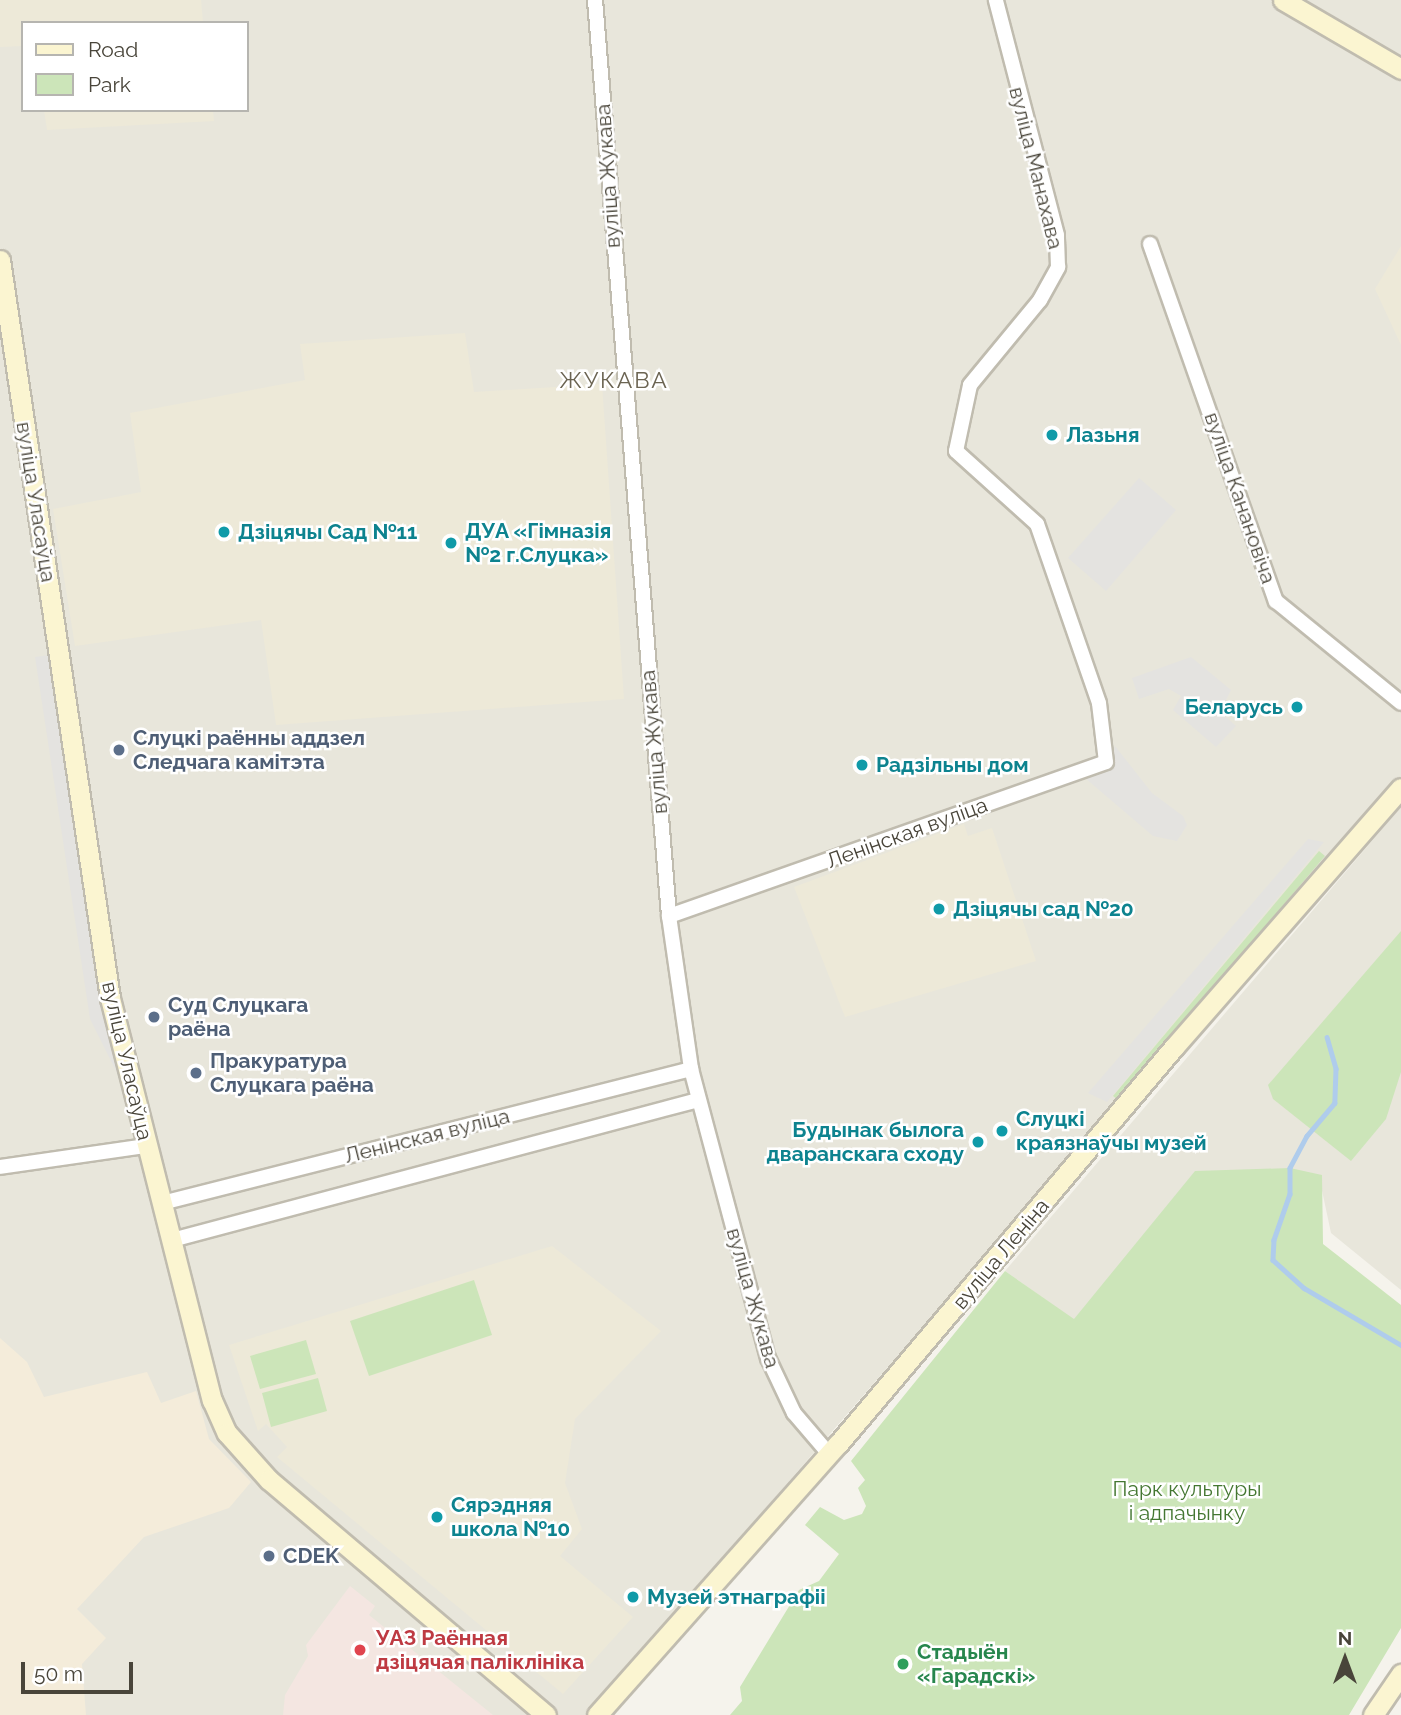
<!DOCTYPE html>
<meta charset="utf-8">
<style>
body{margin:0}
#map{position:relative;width:1401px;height:1715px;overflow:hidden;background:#f5f3ec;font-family:Raleway,sans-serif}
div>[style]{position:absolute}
.residential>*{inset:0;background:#e8e6db}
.commercial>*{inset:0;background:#f4ecda}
.education>*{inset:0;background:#ede9d8}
.medical>*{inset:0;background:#f4e6e1}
.green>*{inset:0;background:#cce5b9}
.parking>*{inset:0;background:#e4e3e0}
.stream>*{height:4.5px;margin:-2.25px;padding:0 2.25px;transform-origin:2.25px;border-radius:2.25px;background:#afccec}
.roads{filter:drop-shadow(2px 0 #c0bcaf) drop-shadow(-2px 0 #c0bcaf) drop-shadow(0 2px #c0bcaf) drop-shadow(0 -2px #c0bcaf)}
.street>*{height:14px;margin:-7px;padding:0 7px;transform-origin:7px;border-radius:7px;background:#fff}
.secondary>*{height:19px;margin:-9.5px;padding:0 9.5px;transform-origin:9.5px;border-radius:9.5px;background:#fbf5d1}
.dots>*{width:19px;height:19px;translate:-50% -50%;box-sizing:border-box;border:4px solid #fff;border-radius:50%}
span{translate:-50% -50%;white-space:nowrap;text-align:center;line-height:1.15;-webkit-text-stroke:5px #fff;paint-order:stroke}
.street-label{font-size:21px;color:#49453a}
.culture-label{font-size:21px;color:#0d838f;font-weight:700}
.left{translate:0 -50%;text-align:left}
.right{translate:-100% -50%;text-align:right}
.service-label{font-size:21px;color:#4e5e75;font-weight:700}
.park-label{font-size:21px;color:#447731}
.health-label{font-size:21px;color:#be3a42;font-weight:700}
.leisure-label{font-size:21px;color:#27864d;font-weight:700}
.neighbourhood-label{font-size:23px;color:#6b6452;letter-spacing:2px}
.legend{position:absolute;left:21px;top:21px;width:228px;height:91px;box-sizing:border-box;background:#fff;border:2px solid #b6b5b0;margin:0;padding:9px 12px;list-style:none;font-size:21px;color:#49453a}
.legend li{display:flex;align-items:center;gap:14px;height:35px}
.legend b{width:35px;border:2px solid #b6b5b0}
.north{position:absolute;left:1310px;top:1624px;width:70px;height:70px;-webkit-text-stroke:5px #fff;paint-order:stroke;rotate:0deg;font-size:19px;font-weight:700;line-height:28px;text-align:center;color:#49453a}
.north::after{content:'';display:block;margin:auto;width:24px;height:32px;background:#49453a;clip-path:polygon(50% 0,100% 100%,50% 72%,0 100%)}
.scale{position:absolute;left:21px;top:1662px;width:112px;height:32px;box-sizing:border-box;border:4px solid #49453a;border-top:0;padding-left:9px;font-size:21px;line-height:24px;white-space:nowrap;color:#49453a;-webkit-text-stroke:5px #fff;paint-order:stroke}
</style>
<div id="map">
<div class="residential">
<div style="clip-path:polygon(evenodd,0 0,1401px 0,1401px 776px,586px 1715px,0 1715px,0 0,23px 23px,247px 23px,247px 110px,23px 110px,23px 23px)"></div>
<div style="clip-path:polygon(1401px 807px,1401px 1290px,1331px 1233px,1320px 1181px,1195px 1172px,1074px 1320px,1005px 1271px)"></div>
</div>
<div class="commercial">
<div style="clip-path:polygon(0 1338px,27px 1362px,44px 1397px,147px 1372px,161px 1403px,196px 1391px,209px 1439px,251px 1482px,229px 1508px,144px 1537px,77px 1609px,106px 1638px,82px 1664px,86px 1715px,0 1715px)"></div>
</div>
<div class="education">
<div style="clip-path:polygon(0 0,201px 0,203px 23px,23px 23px,23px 46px,0 47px)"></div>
<div style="clip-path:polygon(44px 110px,213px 110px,214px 121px,47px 130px)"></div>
<div style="clip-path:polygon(1401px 246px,1401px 345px,1375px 289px)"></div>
<div style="clip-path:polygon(465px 333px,474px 392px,602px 384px,624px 699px,276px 725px,261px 620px,75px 646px,53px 509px,141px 492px,130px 413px,305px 380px,300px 344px)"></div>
<div style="clip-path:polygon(964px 824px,968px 836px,992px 828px,1036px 961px,845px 1017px,794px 887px)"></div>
<div style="clip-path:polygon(552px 1246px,661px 1331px,575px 1419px,565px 1483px,582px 1529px,560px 1556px,633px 1617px,563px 1694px,277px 1457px,287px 1447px,266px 1424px,258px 1431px,229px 1345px)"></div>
</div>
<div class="medical">
<div style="clip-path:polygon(350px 1586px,375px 1606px,369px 1615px,493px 1715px,283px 1715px,285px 1695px,308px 1656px,306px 1645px)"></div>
</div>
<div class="green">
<div style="clip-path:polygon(1319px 851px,1325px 856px,1118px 1100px,1113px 1096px)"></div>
<div style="clip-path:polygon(1401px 931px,1401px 1072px,1386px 1119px,1351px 1161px,1273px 1099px,1268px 1085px)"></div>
<div style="clip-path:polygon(1290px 1168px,1322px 1175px,1323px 1244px,1401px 1305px,1401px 1628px,1349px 1715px,730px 1715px,742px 1701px,740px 1687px,799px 1590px,819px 1581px,839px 1554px,805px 1525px,820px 1507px,844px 1520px,862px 1514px,866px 1506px,858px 1488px,865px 1480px,851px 1461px,1005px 1271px,1074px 1319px,1195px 1171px)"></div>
<div style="clip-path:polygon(474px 1280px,492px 1335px,369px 1376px,350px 1321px)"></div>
<div style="clip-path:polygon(306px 1340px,316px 1374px,260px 1389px,250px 1356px)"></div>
<div style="clip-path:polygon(318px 1378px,327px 1411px,271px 1427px,262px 1393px)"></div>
</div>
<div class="parking">
<div style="clip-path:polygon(1139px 478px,1176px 510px,1106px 591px,1068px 558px)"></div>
<div style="clip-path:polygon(49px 655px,118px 1075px,90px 1019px,35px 657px)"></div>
<div style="clip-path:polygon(1191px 657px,1231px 690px,1220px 712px,1236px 726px,1216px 747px,1173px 710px,1181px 696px,1169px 689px,1139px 699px,1132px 678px)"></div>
<div style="clip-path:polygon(1115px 746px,1152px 793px,1183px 816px,1187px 825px,1177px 841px,1153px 836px,1085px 778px,1111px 769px)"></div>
<div style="clip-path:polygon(1308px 839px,1324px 842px,1107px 1102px,1088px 1093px)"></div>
</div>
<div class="stream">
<div style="left:1327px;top:1037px;width:33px;rotate:74deg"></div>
<div style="left:1336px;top:1069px;width:34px;rotate:92deg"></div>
<div style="left:1335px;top:1103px;width:43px;rotate:130.3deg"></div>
<div style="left:1307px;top:1136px;width:36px;rotate:118deg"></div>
<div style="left:1290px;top:1168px;width:26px;rotate:90deg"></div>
<div style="left:1290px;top:1194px;width:49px;rotate:109.2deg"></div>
<div style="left:1274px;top:1240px;width:20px;rotate:93deg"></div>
<div style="left:1273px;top:1260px;width:42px;rotate:42.1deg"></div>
<div style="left:1304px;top:1288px;width:113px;rotate:30.4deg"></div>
</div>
<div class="roads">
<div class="street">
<div style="left:595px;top:0;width:919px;rotate:85.38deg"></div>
<div style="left:669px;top:916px;width:155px;rotate:81.8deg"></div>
<div style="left:691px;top:1069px;width:299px;rotate:75.1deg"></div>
<div style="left:768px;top:1358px;width:61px;rotate:64.7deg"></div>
<div style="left:794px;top:1413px;width:54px;rotate:49.5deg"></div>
<div style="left:1150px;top:244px;width:379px;rotate:70.6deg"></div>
<div style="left:1276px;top:601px;width:161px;rotate:39.2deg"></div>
<div style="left:669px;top:916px;width:463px;rotate:-19.4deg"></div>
<div style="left:1106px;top:762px;width:59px;rotate:-96.8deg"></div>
<div style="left:1099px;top:703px;width:189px;rotate:-109.1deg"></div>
<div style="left:1037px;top:524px;width:109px;rotate:-138deg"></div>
<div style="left:956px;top:451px;width:67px;rotate:-78deg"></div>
<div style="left:970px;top:385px;width:110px;rotate:-50.5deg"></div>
<div style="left:1040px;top:300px;width:38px;rotate:-61deg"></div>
<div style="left:1058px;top:267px;width:32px;rotate:-92deg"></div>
<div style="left:1057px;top:235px;width:243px;rotate:-104.6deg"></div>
<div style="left:0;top:1167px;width:148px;rotate:-8.2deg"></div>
<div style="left:162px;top:1203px;width:546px;rotate:-14.21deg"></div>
<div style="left:172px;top:1240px;width:544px;rotate:-14.9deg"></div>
</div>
<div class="secondary">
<div style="left:1283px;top:0;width:137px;rotate:30.3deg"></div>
<div style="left:0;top:260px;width:746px;rotate:81.52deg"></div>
<div style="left:110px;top:998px;width:415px;rotate:75.8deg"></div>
<div style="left:212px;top:1400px;width:36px;rotate:66deg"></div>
<div style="left:227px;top:1433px;width:63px;rotate:48.2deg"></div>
<div style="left:269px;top:1480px;width:363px;rotate:40.3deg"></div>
<div style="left:597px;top:1715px;width:363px;rotate:-48.4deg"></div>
<div style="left:838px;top:1444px;width:520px;rotate:-49.76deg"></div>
<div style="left:1174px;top:1047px;width:344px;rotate:-48.8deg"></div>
<div style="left:1373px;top:1715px;width:50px;rotate:-55.7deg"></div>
</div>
</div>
<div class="dots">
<div style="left:1052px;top:435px;background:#0f9aa8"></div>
<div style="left:224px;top:532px;background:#0f9aa8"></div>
<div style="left:451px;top:543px;background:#0f9aa8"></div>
<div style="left:1297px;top:707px;background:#0f9aa8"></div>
<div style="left:119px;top:750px;background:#5c6f8a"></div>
<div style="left:862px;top:765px;background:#0f9aa8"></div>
<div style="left:939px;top:909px;background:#0f9aa8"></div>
<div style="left:154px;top:1017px;background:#5c6f8a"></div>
<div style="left:196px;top:1073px;background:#5c6f8a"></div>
<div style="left:1002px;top:1131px;background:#0f9aa8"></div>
<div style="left:978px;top:1142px;background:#0f9aa8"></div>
<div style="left:437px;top:1517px;background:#0f9aa8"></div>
<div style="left:269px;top:1556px;background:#5c6f8a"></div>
<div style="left:633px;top:1597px;background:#0f9aa8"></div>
<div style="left:360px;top:1650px;background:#e0444e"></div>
<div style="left:903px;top:1664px;background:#2e9e5b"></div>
</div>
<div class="street-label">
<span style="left:1036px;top:168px;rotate:76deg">вуліца Манахава</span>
<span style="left:608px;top:176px;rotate:-94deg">вуліца Жукава</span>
<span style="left:1240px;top:498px;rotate:71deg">вуліца Канановіча</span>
<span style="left:36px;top:502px;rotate:81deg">вуліца Уласаўца</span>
<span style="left:654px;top:742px;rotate:-95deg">вуліца Жукава</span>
<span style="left:907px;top:833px;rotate:-20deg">Ленінская вуліца</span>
<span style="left:127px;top:1061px;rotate:77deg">вуліца Уласаўца</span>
<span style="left:427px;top:1136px;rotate:-14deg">Ленінская вуліца</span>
<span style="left:1001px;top:1254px;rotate:-50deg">вуліца Леніна</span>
<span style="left:753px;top:1298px;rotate:74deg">вуліца Жукава</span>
</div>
<div class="culture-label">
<span class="left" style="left:1066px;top:435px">Лазьня</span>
<span class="left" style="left:465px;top:543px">ДУА «Гімназія<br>№2 г.Слуцка»</span>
<span class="left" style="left:238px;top:532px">Дзіцячы Сад №11</span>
<span class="right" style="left:1283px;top:707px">Беларусь</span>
<span class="left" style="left:876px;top:765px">Радзільны дом</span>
<span class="left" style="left:953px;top:909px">Дзіцячы сад №20</span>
<span class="left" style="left:1016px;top:1131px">Слуцкі<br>краязнаўчы музей</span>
<span class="right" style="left:964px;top:1142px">Будынак былога<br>дваранскага сходу</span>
<span class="left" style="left:451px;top:1517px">Сярэдняя<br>школа №10</span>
<span class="left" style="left:647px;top:1597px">Музей этнаграфіі</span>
</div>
<div class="service-label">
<span class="left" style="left:133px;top:750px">Слуцкі раённы аддзел<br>Следчага камітэта</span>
<span class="left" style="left:168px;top:1017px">Суд Слуцкага<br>раёна</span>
<span class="left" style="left:210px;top:1073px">Пракуратура<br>Слуцкага раёна</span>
<span class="left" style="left:283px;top:1556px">CDEK</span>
</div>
<div class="park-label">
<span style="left:1187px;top:1501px">Парк культуры<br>і адпачынку</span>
</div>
<div class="health-label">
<span class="left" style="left:376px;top:1650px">УАЗ Раённая<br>дзіцячая паліклініка</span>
</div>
<div class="leisure-label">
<span class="left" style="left:917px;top:1664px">Стадыён<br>«Гарадскі»</span>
</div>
<div class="neighbourhood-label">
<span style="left:614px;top:380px">ЖУКАВА</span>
</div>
<ul class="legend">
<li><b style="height:9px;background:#fbf5d1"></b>Road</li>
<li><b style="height:19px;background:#cce5b9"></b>Park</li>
</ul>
<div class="north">N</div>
<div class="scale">50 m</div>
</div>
